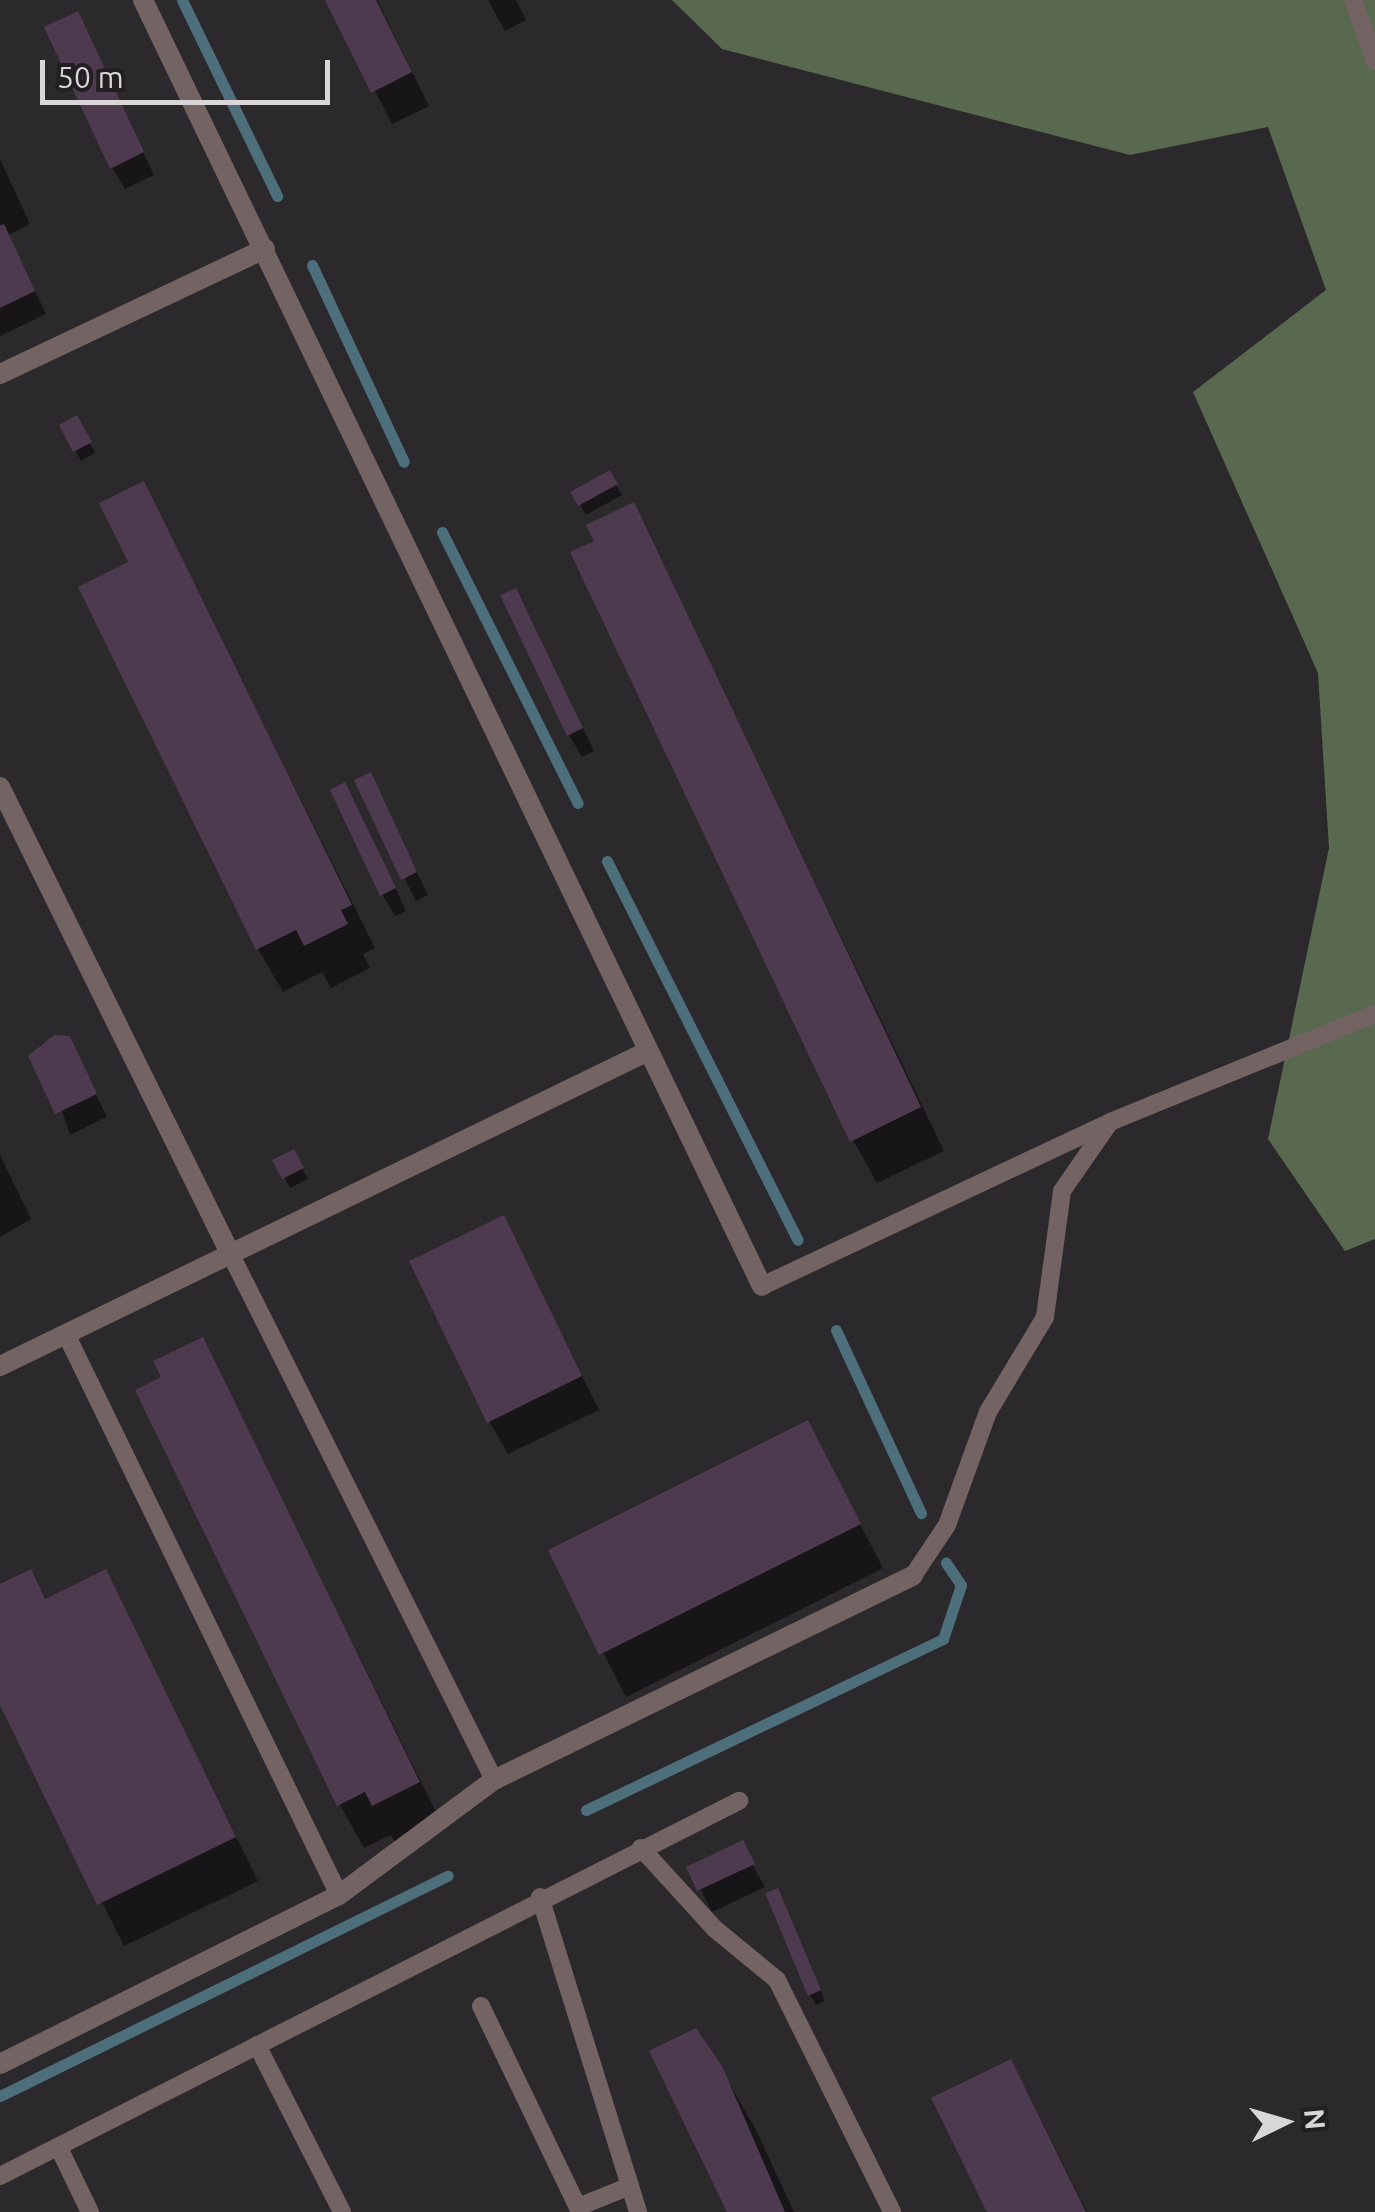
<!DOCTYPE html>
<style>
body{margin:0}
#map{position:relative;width:1375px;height:2212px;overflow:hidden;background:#2c292c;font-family:Ubuntu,sans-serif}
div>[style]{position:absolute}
.forest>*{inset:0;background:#586950}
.shadow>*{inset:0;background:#0007}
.stream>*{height:11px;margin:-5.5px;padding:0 5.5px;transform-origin:5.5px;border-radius:5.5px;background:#4d6f7b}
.building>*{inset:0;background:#4e3a4f}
.service>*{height:18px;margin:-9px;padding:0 9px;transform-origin:9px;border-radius:9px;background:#736463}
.minor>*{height:20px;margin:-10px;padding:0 10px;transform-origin:10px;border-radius:10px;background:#736463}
span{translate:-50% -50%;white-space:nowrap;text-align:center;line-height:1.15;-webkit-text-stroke:9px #221f22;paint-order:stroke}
.north{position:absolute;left:1235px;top:2072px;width:100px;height:100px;-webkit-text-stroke:8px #221f22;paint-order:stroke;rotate:85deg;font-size:28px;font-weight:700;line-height:40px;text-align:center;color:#d8d6d8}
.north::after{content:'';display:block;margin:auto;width:35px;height:45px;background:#d8d6d8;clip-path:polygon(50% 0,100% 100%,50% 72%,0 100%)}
.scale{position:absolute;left:40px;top:60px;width:290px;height:45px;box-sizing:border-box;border:5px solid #d8d6d8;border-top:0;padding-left:12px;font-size:30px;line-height:35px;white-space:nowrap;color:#d8d6d8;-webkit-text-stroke:8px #221f22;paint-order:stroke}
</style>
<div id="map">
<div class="forest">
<div style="clip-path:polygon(672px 0,1375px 0,1375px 1239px,1345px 1251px,1268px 1139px,1329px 848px,1318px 673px,1193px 392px,1326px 290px,1268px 127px,1130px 155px,722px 49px)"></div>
</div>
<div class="shadow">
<div style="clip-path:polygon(328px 0,377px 0,429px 106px,392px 124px)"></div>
<div style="clip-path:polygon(488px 0,516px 0,526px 20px,505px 31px)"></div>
<div style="clip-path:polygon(77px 14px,154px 175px,125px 189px,112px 167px)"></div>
<div style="clip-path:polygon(0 159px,30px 224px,8px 235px,46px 314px,0 336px)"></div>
<div style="clip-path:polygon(76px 418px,95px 453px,81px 461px,63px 426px)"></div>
<div style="clip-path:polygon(609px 473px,622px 495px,586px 515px,573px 493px)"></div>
<div style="clip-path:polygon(143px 484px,375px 948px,363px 954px,370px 968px,331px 988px,322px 972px,283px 992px,258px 949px,131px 563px)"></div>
<div style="clip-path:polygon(633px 505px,944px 1151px,877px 1183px,853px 1140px)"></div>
<div style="clip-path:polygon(528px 613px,594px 751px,582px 757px,569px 735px)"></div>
<div style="clip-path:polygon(370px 775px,428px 895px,416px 901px,357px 782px)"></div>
<div style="clip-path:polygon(357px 807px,406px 911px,395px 916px,382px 894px)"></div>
<div style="clip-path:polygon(68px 1039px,107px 1117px,70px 1135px,40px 1044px)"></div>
<div style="clip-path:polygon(293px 1152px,308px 1179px,290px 1188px,276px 1161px)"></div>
<div style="clip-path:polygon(0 1155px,31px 1219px,0 1237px)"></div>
<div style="clip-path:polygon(503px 1218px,599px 1410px,508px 1454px,489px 1421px)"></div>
<div style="clip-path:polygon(202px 1340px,443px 1826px,398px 1848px,391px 1835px,364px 1848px,340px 1805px,164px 1378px)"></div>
<div style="clip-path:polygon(807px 1423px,883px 1568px,626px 1697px,551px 1551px)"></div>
<div style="clip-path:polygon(30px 1572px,47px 1601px,105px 1572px,258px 1881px,124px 1946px,0 1699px,0 1586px)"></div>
<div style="clip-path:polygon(751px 1862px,765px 1887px,712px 1912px,690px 1868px)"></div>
<div style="clip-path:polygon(783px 1901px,825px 2001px,816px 2005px,810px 1995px)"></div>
<div style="clip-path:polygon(1010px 2062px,1029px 2095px,1087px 2212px,990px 2212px)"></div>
<div style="clip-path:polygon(720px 2067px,755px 2128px,794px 2212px,730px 2212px)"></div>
</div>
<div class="stream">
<div style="left:182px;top:0;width:218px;rotate:64.1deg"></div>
<div style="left:312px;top:265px;width:217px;rotate:65deg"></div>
<div style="left:442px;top:532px;width:303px;rotate:63.4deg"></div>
<div style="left:607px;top:861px;width:424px;rotate:63.3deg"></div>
<div style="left:836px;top:1330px;width:202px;rotate:65.1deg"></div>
<div style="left:586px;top:1810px;width:396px;rotate:-25.6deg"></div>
<div style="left:943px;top:1639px;width:57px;rotate:-71.6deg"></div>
<div style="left:961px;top:1585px;width:27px;rotate:-124deg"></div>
<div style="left:0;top:2096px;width:499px;rotate:-26.2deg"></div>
</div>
<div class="building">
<div style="clip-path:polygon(325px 0,376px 0,412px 72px,371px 93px)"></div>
<div style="clip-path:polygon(78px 11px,144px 152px,110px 169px,44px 27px)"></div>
<div style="clip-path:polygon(4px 224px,35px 291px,0 308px,0 226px)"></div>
<div style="clip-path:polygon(77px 415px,92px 442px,73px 452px,59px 425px)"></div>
<div style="clip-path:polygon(610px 470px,618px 484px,578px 506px,570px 492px)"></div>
<div style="clip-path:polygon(144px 481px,352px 905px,341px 910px,348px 924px,304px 946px,296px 930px,256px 950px,78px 587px,128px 562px,99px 503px)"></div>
<div style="clip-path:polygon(634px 502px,921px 1107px,850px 1142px,570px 552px,594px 541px,586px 525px)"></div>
<div style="clip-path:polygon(516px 588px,583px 728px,567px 736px,500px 595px)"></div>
<div style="clip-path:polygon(371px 772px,417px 872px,401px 880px,354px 780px)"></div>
<div style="clip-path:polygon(345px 782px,396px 888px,380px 896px,330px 790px)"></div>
<div style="clip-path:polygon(54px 1035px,70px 1036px,97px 1094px,55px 1114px,28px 1056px)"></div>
<div style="clip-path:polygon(294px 1149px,304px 1168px,282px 1179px,272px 1160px)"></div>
<div style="clip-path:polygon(504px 1215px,582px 1376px,487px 1423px,409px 1261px)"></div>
<div style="clip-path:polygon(203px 1337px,420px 1782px,372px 1806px,365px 1792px,337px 1806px,135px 1390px,161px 1377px,153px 1361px)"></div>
<div style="clip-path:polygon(808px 1420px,861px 1524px,599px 1655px,548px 1550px)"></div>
<div style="clip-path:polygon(31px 1569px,45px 1599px,106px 1569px,236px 1837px,97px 1905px,0 1705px,0 1584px)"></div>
<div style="clip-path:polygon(743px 1840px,755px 1864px,697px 1891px,686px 1867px)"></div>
<div style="clip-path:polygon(778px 1888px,821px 1990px,808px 1996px,765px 1893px)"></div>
<div style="clip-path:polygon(696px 2028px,722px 2066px,785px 2212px,727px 2212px,649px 2051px)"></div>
<div style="clip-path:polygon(1011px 2059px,1086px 2212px,987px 2212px,931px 2098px)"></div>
</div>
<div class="service">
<div style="left:1353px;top:0;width:65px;rotate:70.2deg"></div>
<div style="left:232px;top:1257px;width:585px;rotate:63.39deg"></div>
<div style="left:762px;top:1286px;width:385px;rotate:-25.2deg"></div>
<div style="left:1110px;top:1122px;width:286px;rotate:-22.2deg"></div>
<div style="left:67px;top:1336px;width:622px;rotate:64.05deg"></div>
<div style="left:913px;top:1576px;width:61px;rotate:-56.3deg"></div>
<div style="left:947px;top:1525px;width:120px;rotate:-70.1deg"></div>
<div style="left:988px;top:1412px;width:111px;rotate:-59deg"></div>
<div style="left:1045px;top:1317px;width:127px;rotate:-82.3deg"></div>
<div style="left:1062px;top:1191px;width:83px;rotate:-55.3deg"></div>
<div style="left:641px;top:1848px;width:110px;rotate:47.6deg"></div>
<div style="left:715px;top:1929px;width:80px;rotate:39.4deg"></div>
<div style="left:777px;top:1980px;width:259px;rotate:63.6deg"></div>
<div style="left:540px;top:1897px;width:330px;rotate:72.7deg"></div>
<div style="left:481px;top:2006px;width:229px;rotate:64.3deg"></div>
<div style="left:257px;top:2045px;width:187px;rotate:63deg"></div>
<div style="left:59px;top:2148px;width:71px;rotate:64.2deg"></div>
<div style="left:0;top:2176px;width:829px;rotate:-26.91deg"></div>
<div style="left:578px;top:2207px;width:56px;rotate:-22deg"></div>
</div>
<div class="minor">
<div style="left:143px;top:0;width:1427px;rotate:64.3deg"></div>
<div style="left:0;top:374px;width:293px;rotate:-25.3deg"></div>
<div style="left:0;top:787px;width:524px;rotate:63.73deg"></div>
<div style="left:0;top:1366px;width:718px;rotate:-25.92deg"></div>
<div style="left:0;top:2064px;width:379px;rotate:-26.5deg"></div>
<div style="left:339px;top:1895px;width:193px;rotate:-36.6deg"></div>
<div style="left:494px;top:1780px;width:466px;rotate:-26deg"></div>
</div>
<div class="north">N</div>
<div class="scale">50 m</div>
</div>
